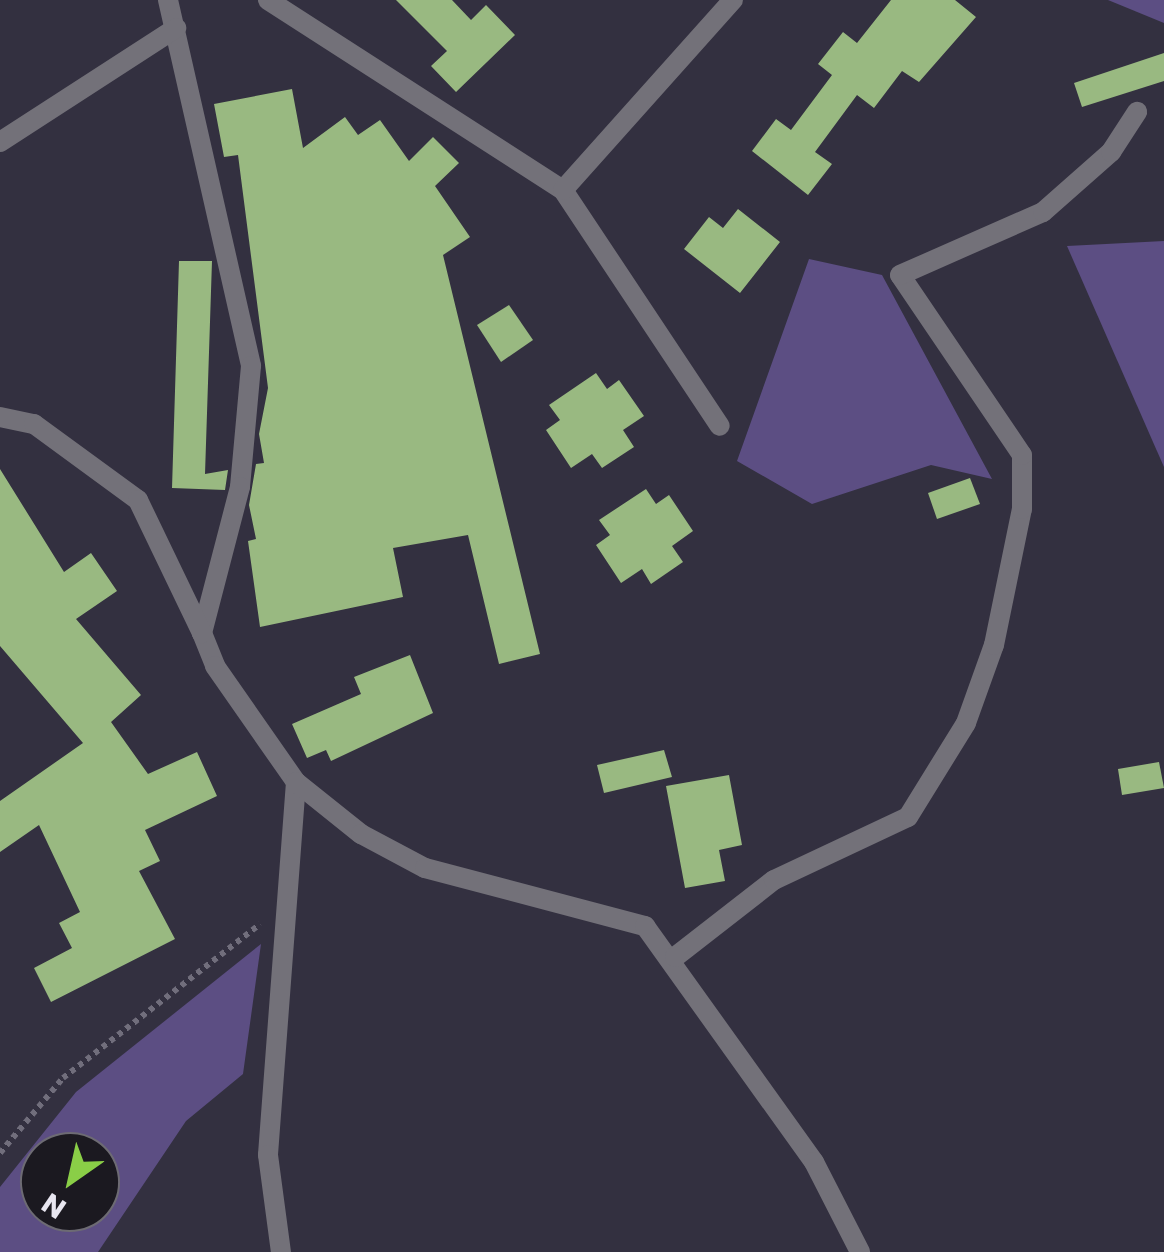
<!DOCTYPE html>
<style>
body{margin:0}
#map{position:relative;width:1164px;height:1252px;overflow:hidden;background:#333040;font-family:Poppins,sans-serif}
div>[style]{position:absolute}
.green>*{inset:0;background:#5c4e83}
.building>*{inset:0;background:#99b981}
.path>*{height:6px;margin-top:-3px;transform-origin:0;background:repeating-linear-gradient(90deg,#716e7c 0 5px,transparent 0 10px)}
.street>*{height:20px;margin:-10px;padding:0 10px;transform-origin:10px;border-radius:10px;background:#737179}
span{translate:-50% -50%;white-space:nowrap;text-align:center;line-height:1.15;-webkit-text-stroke:10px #1b1920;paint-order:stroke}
.north{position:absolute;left:20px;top:1132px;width:100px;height:100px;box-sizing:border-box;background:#1b1920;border:2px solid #6d6b73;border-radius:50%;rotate:214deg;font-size:28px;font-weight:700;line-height:40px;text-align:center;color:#e8e6f0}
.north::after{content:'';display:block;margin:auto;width:35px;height:45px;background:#8ace47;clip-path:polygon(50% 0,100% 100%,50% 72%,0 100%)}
</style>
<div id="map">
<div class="green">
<div style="clip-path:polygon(1108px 0,1164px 0,1164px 23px)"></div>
<div style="clip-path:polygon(1164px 241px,1164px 467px,1067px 246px)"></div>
<div style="clip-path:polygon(809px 259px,882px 275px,992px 479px,931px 465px,812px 504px,737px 461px)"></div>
<div style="clip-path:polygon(evenodd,261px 944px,243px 1074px,186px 1121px,98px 1252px,0 1252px,0 1187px,76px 1092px,261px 944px,40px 1152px,100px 1152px,100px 1212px,40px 1212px,40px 1152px)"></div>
</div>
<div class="building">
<div style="clip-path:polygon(396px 0,452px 0,471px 20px,486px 5px,515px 35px,456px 92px,431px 66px,447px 51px)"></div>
<div style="clip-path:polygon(891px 0,955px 0,976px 17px,919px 82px,902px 71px,874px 108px,857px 95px,815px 152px,832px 164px,808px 195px,752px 151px,776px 119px,791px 130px,832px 75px,818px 64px,843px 32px,857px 43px)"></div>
<div style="clip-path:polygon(1164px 53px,1164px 81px,1082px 107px,1074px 83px)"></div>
<div style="clip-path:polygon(292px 89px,303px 148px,345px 117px,358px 135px,380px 120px,409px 161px,433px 137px,459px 163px,435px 186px,470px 237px,443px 255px,540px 654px,499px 664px,468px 535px,393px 548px,403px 597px,260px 627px,248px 541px,256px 539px,249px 505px,256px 464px,264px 463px,259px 434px,268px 388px,238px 155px,224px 157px,214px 104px)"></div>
<div style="clip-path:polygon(738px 209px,780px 242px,740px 293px,684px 249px,709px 217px,723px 228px)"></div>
<div style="clip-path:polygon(179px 261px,212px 261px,205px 474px,228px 470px,225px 490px,172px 488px)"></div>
<div style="clip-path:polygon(509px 305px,533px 340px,501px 362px,477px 325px)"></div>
<div style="clip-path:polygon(596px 373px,607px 389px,619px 380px,644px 416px,623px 430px,634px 447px,602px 468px,592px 454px,571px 468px,546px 430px,560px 420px,549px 405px)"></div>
<div style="clip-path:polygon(0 469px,64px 572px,91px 553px,117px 591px,76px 619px,141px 695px,111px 722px,148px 774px,197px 752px,217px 796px,145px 830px,160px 861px,139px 871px,175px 939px,51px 1002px,34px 968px,72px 948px,59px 923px,80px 912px,39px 825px,0 852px,0 801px,83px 743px,0 646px)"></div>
<div style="clip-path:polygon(970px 478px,980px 504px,937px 519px,928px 493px)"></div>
<div style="clip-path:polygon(646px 489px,656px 504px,669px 495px,693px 531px,672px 546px,683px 562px,651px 584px,642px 569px,621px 583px,596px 545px,610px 535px,599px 520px)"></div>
<div style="clip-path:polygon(410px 655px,433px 713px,331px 761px,326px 750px,307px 758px,292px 724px,361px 694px,354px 677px)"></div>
<div style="clip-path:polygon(664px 750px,672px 777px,604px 793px,597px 765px)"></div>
<div style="clip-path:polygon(1159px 762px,1164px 788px,1122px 795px,1118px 769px)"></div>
<div style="clip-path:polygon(729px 775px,742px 845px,719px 850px,725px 881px,685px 888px,666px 786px)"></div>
</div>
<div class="path">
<div style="left:0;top:1153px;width:98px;rotate:-50deg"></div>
<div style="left:63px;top:1078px;width:250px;rotate:-38deg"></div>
</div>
<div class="street">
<div style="left:168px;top:0;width:375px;rotate:77.2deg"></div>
<div style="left:251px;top:366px;width:121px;rotate:95.2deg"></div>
<div style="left:240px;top:487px;width:151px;rotate:104.6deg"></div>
<div style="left:202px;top:633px;width:35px;rotate:68deg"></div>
<div style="left:215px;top:666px;width:141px;rotate:55.1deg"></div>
<div style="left:296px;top:782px;width:374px;rotate:94.3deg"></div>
<div style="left:268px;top:1155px;width:98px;rotate:82.4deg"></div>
<div style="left:268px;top:0;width:351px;rotate:32.8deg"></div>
<div style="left:563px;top:190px;width:283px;rotate:56.4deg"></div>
<div style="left:0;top:142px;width:210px;rotate:-32.9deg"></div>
<div style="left:563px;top:190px;width:255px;rotate:-48.2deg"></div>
<div style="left:0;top:417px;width:35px;rotate:12deg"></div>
<div style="left:34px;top:424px;width:129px;rotate:36.2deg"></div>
<div style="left:138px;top:500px;width:148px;rotate:64.3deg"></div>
<div style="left:296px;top:782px;width:83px;rotate:38.7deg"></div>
<div style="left:361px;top:834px;width:72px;rotate:28deg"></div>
<div style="left:425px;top:868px;width:228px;rotate:14.8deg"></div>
<div style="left:645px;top:926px;width:290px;rotate:54.4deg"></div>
<div style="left:814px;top:1162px;width:101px;rotate:62.9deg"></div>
<div style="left:675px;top:957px;width:125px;rotate:-37.9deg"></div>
<div style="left:774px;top:880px;width:148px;rotate:-25.2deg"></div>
<div style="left:908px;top:817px;width:110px;rotate:-58.3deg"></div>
<div style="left:966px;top:723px;width:83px;rotate:-70.3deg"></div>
<div style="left:994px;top:645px;width:139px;rotate:-78.4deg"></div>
<div style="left:1022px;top:509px;width:54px;rotate:-90deg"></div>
<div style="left:1022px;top:455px;width:217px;rotate:-124.1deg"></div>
<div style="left:900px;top:275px;width:156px;rotate:-23.8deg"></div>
<div style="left:1043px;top:212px;width:91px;rotate:-41.4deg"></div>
<div style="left:1111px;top:152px;width:48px;rotate:-57deg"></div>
</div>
<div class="north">N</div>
</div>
